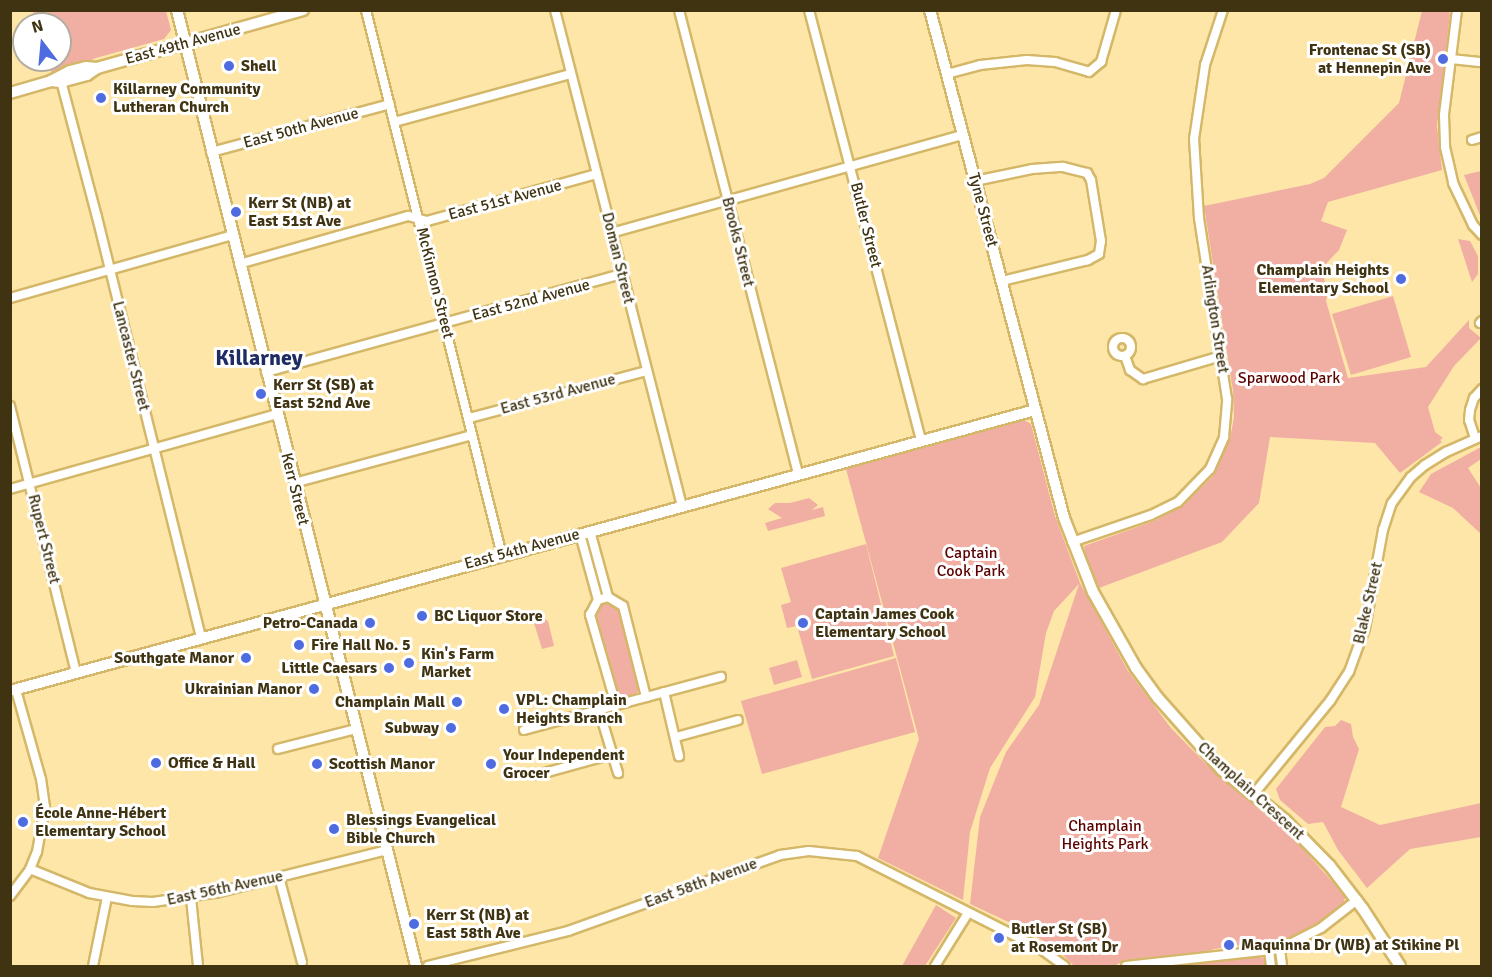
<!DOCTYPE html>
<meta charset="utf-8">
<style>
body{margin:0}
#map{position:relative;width:1492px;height:977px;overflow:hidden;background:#fde6a8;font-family:Signika,sans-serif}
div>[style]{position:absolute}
.green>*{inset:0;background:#f1afa3}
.roads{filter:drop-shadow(2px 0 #d4b768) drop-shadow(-2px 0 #d4b768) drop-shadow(0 2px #d4b768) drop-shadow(0 -2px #d4b768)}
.minor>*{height:8px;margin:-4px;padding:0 4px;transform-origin:4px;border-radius:4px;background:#fff}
.minor>.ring{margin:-4px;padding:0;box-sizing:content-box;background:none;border:8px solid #fff;border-radius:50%}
.tertiary>*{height:10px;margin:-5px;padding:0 5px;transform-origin:5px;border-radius:5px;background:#fff}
.dots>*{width:16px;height:16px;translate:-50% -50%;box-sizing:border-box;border:3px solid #fff;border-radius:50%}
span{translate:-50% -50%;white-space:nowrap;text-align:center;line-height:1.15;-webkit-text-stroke:6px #fff;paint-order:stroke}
.street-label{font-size:16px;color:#3f3312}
.poi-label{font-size:16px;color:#3f3312;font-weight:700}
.right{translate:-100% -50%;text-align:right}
.left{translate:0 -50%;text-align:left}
.park-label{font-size:16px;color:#5d0301}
.district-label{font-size:22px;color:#1f2c64;font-weight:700}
.frame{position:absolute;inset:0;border:12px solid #3f3312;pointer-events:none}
.north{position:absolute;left:12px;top:12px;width:60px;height:60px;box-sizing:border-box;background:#fff;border:2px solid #b2ada0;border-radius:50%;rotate:344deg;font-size:16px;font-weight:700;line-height:24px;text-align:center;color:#3f3312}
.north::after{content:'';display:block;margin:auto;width:21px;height:27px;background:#4f6be0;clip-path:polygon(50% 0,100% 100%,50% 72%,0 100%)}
</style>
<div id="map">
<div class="green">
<div style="clip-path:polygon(33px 11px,166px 11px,171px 30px,164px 39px,96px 58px,72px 68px,51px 72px,47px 60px,60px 60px,60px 24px,37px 24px)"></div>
<div style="clip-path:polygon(1422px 11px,1448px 11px,1450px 14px,1437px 126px,1442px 170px,1328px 202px,1321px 221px,1347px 230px,1339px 250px,1321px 269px,1328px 291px,1326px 301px,1348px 378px,1426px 367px,1469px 320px,1469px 328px,1481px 338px,1454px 366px,1428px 407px,1435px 432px,1443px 438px,1440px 440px,1442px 442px,1400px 473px,1375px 443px,1270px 437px,1259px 503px,1222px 542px,1099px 588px,1087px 561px,1084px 546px,1154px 521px,1183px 506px,1212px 477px,1230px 439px,1234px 417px,1233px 391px,1204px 206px,1310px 184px,1324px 178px,1399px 103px)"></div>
<div style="clip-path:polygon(1481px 171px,1482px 171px,1481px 218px,1464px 175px)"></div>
<div style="clip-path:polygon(1458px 239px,1470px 241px,1478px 256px,1478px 274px,1472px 282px)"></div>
<div style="clip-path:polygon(1393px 296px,1411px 357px,1351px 375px,1332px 314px)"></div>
<div style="clip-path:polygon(1024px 420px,1031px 424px,1055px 516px,1080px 583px,1128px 671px,1171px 728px,1205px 763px,1286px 830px,1345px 896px,1344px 903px,1301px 935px,1277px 943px,1230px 946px,1191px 954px,1126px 962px,1117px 964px,1117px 966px,1074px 966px,1056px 948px,1017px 926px,970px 904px,980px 817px,1006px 752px,1039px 705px,1079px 584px,1054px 611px,1046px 633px,1035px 697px,990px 768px,970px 832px,963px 900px,878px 858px,919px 739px,846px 469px,936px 442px,940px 443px)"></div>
<div style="clip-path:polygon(1481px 447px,1481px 459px,1468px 468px,1481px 488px,1481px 534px,1453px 508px,1419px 492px,1431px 474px)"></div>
<div style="clip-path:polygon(809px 498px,818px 505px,812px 510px,823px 507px,825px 516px,768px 531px,765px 523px,782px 518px,768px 509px,775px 503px,790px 503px)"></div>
<div style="clip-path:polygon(866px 544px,894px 656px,812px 679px,797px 626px,787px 628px,781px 605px,791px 602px,781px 568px)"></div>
<div style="clip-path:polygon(604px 603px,614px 604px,620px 610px,641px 687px,636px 694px,629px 696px,616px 694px,594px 617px,597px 608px)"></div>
<div style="clip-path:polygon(540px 616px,548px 621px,554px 646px,542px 649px,534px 623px)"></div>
<div style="clip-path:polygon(896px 658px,915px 732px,762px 774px,741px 701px)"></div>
<div style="clip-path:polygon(797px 660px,802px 677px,774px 685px,769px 668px)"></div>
<div style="clip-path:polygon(1341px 720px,1351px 724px,1353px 737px,1359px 749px,1341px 807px,1380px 825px,1481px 803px,1481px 837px,1410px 849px,1367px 888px,1338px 850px,1323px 822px,1308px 824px,1280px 800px,1276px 789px,1325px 727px,1335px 726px)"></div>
<div style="clip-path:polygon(936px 905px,956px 918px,925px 966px,902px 966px)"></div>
<div style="clip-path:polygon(1259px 957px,1265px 958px,1266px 966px,1161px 966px)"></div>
</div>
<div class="roads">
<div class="minor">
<div style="left:366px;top:10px;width:562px;rotate:75.99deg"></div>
<div style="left:555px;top:10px;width:512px;rotate:75.64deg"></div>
<div style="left:679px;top:10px;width:479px;rotate:75.6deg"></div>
<div style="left:809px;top:10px;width:444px;rotate:75.4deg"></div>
<div style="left:1457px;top:10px;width:106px;rotate:97.1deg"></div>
<div style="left:1444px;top:115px;width:32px;rotate:88deg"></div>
<div style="left:1445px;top:147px;width:37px;rotate:77deg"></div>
<div style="left:1453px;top:183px;width:47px;rotate:64.5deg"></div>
<div style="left:1473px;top:225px;width:13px;rotate:48deg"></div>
<div style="left:1451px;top:59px;width:31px;rotate:6deg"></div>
<div style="left:947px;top:74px;width:34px;rotate:-15deg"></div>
<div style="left:980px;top:65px;width:47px;rotate:-6.1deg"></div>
<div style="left:1027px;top:60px;width:28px;rotate:4deg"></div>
<div style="left:1055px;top:62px;width:35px;rotate:16deg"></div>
<div style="left:1089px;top:72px;width:16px;rotate:-40deg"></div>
<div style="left:1101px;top:62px;width:54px;rotate:-73.9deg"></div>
<div style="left:60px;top:77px;width:145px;rotate:75.2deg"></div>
<div style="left:97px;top:217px;width:434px;rotate:76.1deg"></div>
<div style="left:394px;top:122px;width:183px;rotate:-15.2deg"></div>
<div style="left:1472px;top:140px;width:10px;rotate:-17deg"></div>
<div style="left:211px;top:152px;width:185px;rotate:-15deg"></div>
<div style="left:975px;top:181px;width:58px;rotate:-11.9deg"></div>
<div style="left:1032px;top:169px;width:31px;rotate:-4deg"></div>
<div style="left:1063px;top:167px;width:25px;rotate:14deg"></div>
<div style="left:1087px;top:173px;width:8px;rotate:60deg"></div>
<div style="left:1091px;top:180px;width:62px;rotate:80.7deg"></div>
<div style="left:1101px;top:241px;width:13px;rotate:99deg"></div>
<div style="left:1099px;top:254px;width:13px;rotate:151deg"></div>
<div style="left:1088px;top:260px;width:89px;rotate:166.3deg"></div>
<div style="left:611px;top:233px;width:365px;rotate:-15.6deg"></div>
<div style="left:239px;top:264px;width:176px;rotate:-15.9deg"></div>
<div style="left:408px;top:216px;width:20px;rotate:15deg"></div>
<div style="left:427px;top:221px;width:176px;rotate:-15.5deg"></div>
<div style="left:10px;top:298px;width:231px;rotate:-15.8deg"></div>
<div style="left:1480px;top:323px;width:3px;rotate:-45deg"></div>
<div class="ring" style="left:1113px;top:338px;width:10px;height:10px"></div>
<div style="left:1125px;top:356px;width:15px;rotate:70deg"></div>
<div style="left:1130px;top:370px;width:16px;rotate:35deg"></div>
<div style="left:1143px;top:379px;width:81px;rotate:-16.4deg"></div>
<div style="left:266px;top:372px;width:369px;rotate:-15.4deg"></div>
<div style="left:10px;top:406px;width:275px;rotate:76.1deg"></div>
<div style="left:469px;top:418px;width:184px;rotate:-14.8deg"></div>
<div style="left:1475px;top:438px;width:19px;rotate:-108deg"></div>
<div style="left:1469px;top:420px;width:10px;rotate:-84deg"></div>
<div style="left:1470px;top:410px;width:13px;rotate:-72deg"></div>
<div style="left:1474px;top:398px;width:12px;rotate:-48deg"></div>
<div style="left:294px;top:483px;width:184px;rotate:-15.1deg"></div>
<div style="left:10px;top:489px;width:277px;rotate:-15.7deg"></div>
<div style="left:590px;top:531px;width:68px;rotate:74.7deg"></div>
<div style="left:580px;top:534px;width:68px;rotate:74.7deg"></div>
<div style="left:1072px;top:542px;width:83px;rotate:-18.9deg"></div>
<div style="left:1151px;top:515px;width:30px;rotate:-26deg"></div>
<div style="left:1178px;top:502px;width:46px;rotate:-45.9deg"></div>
<div style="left:1210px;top:469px;width:35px;rotate:-66deg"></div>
<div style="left:1224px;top:437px;width:38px;rotate:-85deg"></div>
<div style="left:1227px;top:399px;width:183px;rotate:-98.8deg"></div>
<div style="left:1199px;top:218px;width:79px;rotate:-93.6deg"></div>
<div style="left:1194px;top:139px;width:75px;rotate:-81.5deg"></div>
<div style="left:1205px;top:65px;width:58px;rotate:-71.9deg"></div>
<div style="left:664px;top:692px;width:66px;rotate:76.8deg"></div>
<div style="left:616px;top:705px;width:94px;rotate:-106.1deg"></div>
<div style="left:590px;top:615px;width:17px;rotate:-62deg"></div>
<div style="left:598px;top:600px;width:10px;rotate:-17deg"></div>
<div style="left:608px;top:597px;width:17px;rotate:31deg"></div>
<div style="left:623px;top:606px;width:94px;rotate:75.8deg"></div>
<div style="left:599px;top:710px;width:66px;rotate:73.2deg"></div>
<div style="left:524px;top:730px;width:204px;rotate:-15.1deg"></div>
<div style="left:676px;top:737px;width:64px;rotate:-15.3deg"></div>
<div style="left:278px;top:749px;width:81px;rotate:-14.4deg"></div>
<div style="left:537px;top:775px;width:78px;rotate:-15.6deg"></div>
<div style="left:1253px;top:795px;width:122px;rotate:-50.7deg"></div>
<div style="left:1330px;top:701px;width:35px;rotate:-57deg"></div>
<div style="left:1349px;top:672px;width:47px;rotate:-70deg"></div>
<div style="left:1365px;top:628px;width:100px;rotate:-79.6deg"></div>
<div style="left:1383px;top:530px;width:28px;rotate:-72deg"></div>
<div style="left:1392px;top:503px;width:32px;rotate:-54deg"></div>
<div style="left:1411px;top:477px;width:18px;rotate:-41deg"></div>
<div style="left:1425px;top:465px;width:25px;rotate:-32deg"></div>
<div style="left:1446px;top:452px;width:39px;rotate:-24deg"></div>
<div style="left:30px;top:869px;width:64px;rotate:22.1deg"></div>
<div style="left:89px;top:893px;width:44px;rotate:10.5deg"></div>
<div style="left:132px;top:901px;width:21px;rotate:3deg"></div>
<div style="left:153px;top:902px;width:63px;rotate:-8.3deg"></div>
<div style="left:215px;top:893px;width:177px;rotate:-14deg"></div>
<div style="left:279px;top:877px;width:88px;rotate:74.9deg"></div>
<div style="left:10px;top:896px;width:34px;rotate:-53deg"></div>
<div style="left:30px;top:869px;width:18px;rotate:-68deg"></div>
<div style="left:37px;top:852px;width:46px;rotate:-79.9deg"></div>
<div style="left:45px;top:807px;width:28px;rotate:-98deg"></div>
<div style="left:41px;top:779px;width:92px;rotate:-105.7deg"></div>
<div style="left:191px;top:898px;width:68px;rotate:84.1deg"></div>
<div style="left:1280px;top:949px;width:17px;rotate:83deg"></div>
<div style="left:1269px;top:950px;width:16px;rotate:83deg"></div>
<div style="left:93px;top:966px;width:70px;rotate:-78.5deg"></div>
<div style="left:428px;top:966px;width:144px;rotate:-14deg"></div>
<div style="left:568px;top:931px;width:225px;rotate:-19.7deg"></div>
<div style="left:780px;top:855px;width:29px;rotate:-8deg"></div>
<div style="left:809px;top:851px;width:48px;rotate:5.9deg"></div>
<div style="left:857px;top:856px;width:206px;rotate:26.8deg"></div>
<div style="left:1041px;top:949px;width:29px;rotate:36deg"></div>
<div style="left:935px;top:966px;width:62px;rotate:-58.1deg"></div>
<div style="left:1126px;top:966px;width:155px;rotate:-6.3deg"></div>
<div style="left:1280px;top:949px;width:46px;rotate:-27.1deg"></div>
<div style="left:1321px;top:928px;width:46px;rotate:-37.9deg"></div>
</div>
<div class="tertiary">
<div style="left:177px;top:10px;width:985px;rotate:75.96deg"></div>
<div style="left:930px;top:10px;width:525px;rotate:75.22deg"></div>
<div style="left:1064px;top:518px;width:79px;rotate:68.6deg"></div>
<div style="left:1093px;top:592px;width:87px;rotate:60.5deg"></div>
<div style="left:1136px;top:668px;width:37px;rotate:54deg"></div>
<div style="left:1158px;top:698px;width:96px;rotate:48.4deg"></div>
<div style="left:1222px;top:770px;width:80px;rotate:38.4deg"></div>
<div style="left:1285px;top:820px;width:64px;rotate:45.6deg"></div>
<div style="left:1330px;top:866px;width:54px;rotate:52.5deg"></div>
<div style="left:1363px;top:909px;width:68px;rotate:57deg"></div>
<div style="left:51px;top:81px;width:21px;rotate:-28deg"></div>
<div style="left:70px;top:71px;width:16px;rotate:-14deg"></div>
<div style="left:86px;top:67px;width:11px;rotate:5deg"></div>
<div style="left:10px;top:93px;width:43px;rotate:-16.3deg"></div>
<div style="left:51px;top:81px;width:10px;rotate:6deg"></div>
<div style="left:61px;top:82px;width:27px;rotate:-15deg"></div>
<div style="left:87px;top:75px;width:12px;rotate:-35deg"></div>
<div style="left:97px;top:68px;width:214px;rotate:-15.7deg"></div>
<div style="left:10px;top:691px;width:1063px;rotate:-15.33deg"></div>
</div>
</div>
<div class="dots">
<div style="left:1443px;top:59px;background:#4f6be0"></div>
<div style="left:229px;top:66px;background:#4f6be0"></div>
<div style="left:101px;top:98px;background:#4f6be0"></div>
<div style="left:236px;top:212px;background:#4f6be0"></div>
<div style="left:1401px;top:279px;background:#4f6be0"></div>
<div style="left:261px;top:394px;background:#4f6be0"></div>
<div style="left:422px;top:616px;background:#4f6be0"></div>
<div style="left:370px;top:623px;background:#4f6be0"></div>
<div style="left:803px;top:623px;background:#4f6be0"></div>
<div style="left:299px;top:645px;background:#4f6be0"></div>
<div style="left:246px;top:658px;background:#4f6be0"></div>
<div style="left:409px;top:663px;background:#4f6be0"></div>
<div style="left:389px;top:668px;background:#4f6be0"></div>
<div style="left:314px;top:689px;background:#4f6be0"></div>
<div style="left:457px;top:702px;background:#4f6be0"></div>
<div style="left:504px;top:709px;background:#4f6be0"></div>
<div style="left:451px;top:728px;background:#4f6be0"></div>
<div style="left:156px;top:763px;background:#4f6be0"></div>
<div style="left:317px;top:764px;background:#4f6be0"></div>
<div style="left:491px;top:764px;background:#4f6be0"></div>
<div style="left:23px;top:822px;background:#4f6be0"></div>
<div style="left:334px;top:829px;background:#4f6be0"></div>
<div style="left:414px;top:924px;background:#4f6be0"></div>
<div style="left:999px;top:938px;background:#4f6be0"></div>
<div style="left:1229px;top:945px;background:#4f6be0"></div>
</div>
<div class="street-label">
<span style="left:183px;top:44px;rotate:-15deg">East 49th Avenue</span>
<span style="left:301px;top:128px;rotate:-15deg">East 50th Avenue</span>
<span style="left:505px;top:200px;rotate:-15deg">East 51st Avenue</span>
<span style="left:983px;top:210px;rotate:75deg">Tyne Street</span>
<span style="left:866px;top:225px;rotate:76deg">Butler Street</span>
<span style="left:738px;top:242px;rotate:76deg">Brooks Street</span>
<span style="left:618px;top:258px;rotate:76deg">Doman Street</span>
<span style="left:435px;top:283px;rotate:76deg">McKinnon Street</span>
<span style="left:531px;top:300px;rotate:-15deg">East 52nd Avenue</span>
<span style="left:1215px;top:319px;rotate:81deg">Arlington Street</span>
<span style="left:131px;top:356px;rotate:76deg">Lancaster Street</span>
<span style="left:558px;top:394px;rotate:-15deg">East 53rd Avenue</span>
<span style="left:295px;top:489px;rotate:76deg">Kerr Street</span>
<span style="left:44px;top:539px;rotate:76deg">Rupert Street</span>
<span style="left:522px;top:549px;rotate:-15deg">East 54th Avenue</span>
<span style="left:1368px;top:603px;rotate:-77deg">Blake Street</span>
<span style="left:1251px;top:791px;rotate:42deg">Champlain Crescent</span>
<span style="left:701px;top:883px;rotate:-20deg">East 58th Avenue</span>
<span style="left:225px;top:888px;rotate:-12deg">East 56th Avenue</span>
</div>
<div class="poi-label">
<span class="right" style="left:1431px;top:59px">Frontenac St (SB)<br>at Hennepin Ave</span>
<span class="left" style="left:241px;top:66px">Shell</span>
<span class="left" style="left:113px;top:98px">Killarney Community<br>Lutheran Church</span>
<span class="left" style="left:248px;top:212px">Kerr St (NB) at<br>East 51st Ave</span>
<span class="right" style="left:1389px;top:279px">Champlain Heights<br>Elementary School</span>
<span class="left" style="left:273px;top:394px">Kerr St (SB) at<br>East 52nd Ave</span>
<span class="left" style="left:815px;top:623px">Captain James Cook<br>Elementary School</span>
<span class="left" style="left:434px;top:616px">BC Liquor Store</span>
<span class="right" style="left:358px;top:623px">Petro-Canada</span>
<span class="left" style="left:311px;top:645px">Fire Hall No. 5</span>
<span class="left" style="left:421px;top:663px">Kin's Farm<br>Market</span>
<span class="right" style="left:234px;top:658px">Southgate Manor</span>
<span class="right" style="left:377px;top:668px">Little Caesars</span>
<span class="right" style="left:302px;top:689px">Ukrainian Manor</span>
<span class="left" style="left:516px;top:709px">VPL: Champlain<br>Heights Branch</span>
<span class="right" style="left:445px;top:702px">Champlain Mall</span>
<span class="right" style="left:439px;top:728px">Subway</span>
<span class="left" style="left:503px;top:764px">Your Independent<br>Grocer</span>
<span class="left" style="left:168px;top:763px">Office &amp; Hall</span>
<span class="left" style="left:329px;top:764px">Scottish Manor</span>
<span class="left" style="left:35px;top:822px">École Anne-Hébert<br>Elementary School</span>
<span class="left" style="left:346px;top:829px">Blessings Evangelical<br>Bible Church</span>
<span class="left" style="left:426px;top:924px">Kerr St (NB) at<br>East 58th Ave</span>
<span class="left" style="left:1011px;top:938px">Butler St (SB)<br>at Rosemont Dr</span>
<span class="left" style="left:1241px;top:945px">Maquinna Dr (WB) at Stikine Pl</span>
</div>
<div class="park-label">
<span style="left:1289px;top:378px">Sparwood Park</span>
<span style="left:971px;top:562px">Captain<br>Cook Park</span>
<span style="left:1105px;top:835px">Champlain<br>Heights Park</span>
</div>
<div class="district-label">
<span style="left:259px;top:358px">Killarney</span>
</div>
<div class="frame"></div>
<div class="north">N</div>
</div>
